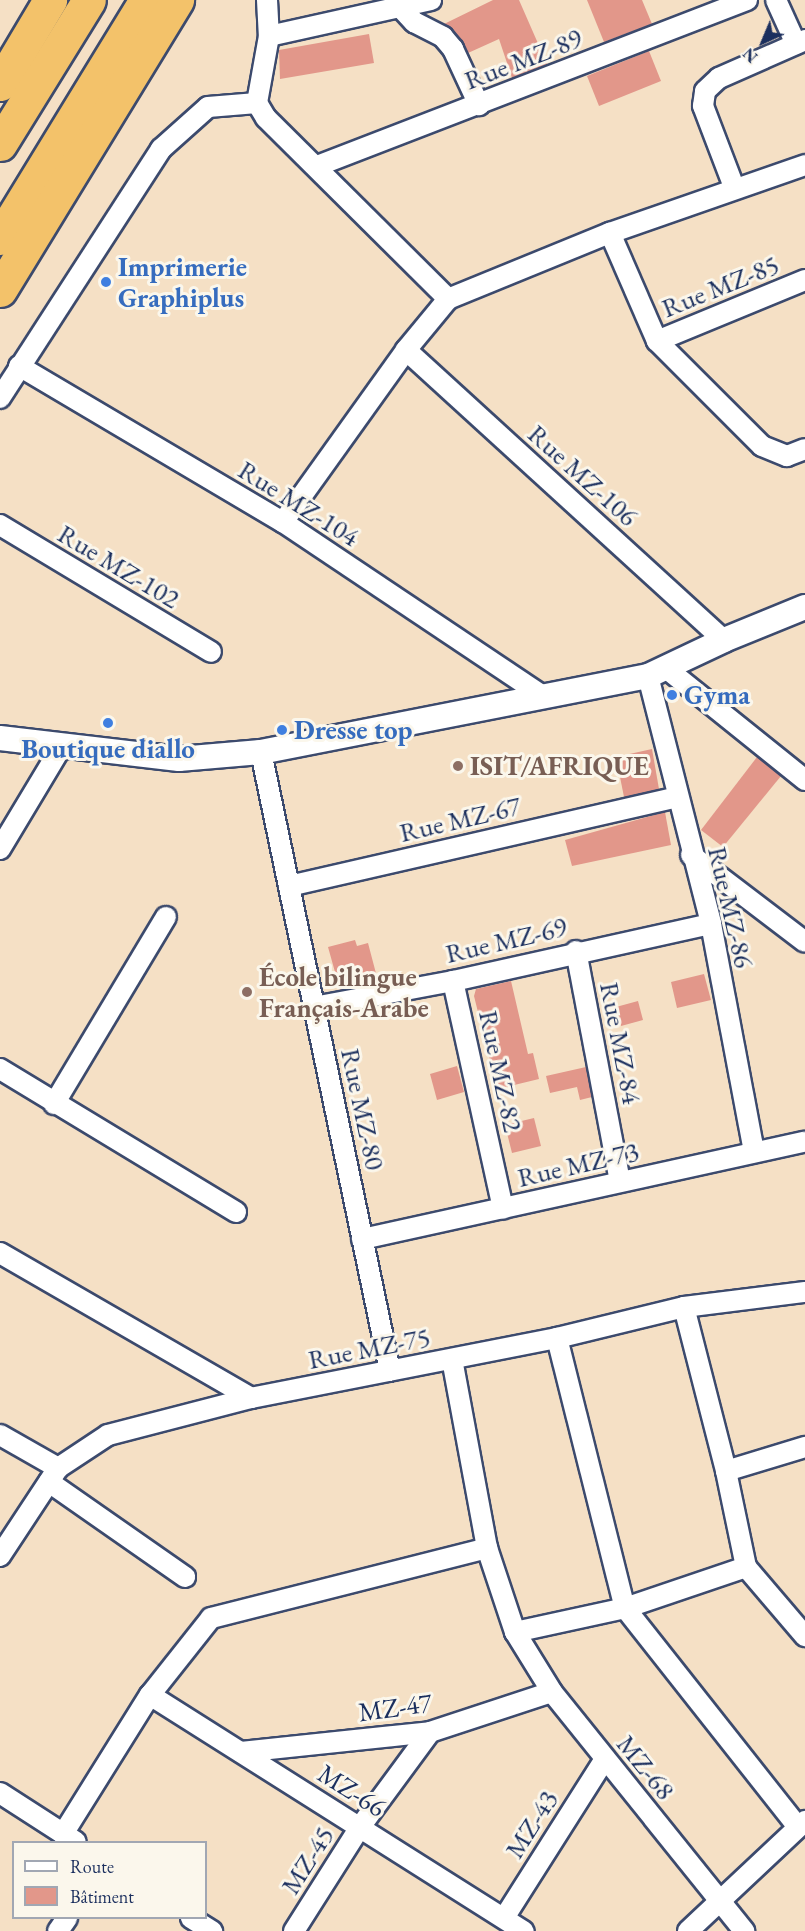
<!DOCTYPE html>
<meta charset="utf-8">
<style>
body{margin:0}
#map{position:relative;width:805px;height:1931px;overflow:hidden;background:#f5e0c5;font-family:"EB Garamond",serif}
div>[style]{position:absolute}
.building>*{inset:0;background:#e2978a}
.roads{filter:drop-shadow(2px 0 #3c4a6d) drop-shadow(-2px 0 #3c4a6d) drop-shadow(0 2px #3c4a6d) drop-shadow(0 -2px #3c4a6d)}
.minor>*{height:20px;margin:-10px;padding:0 10px;transform-origin:10px;border-radius:10px;background:#fff}
.tertiary>*{height:24px;margin:-12px;padding:0 12px;transform-origin:12px;border-radius:12px;background:#fff}
.trunk>*{height:33px;margin:-16.5px;padding:0 16.5px;transform-origin:16.5px;border-radius:16.5px;background:#f3c26a}
.dots>*{width:16px;height:16px;translate:-50% -50%;box-sizing:border-box;border:3px solid #fbf7ec;border-radius:50%}
span{translate:-50% -50%;white-space:nowrap;text-align:center;line-height:1.15;-webkit-text-stroke:6px #fbf7ec;paint-order:stroke}
.street-label{font-size:27px;color:#1b2f5e}
.shop-label{font-size:27px;color:#366cbe;font-weight:700}
.left{translate:0 -50%;text-align:left}
.education-label{font-size:27px;color:#785e54;font-weight:700}
.legend{position:absolute;left:12px;top:1841px;width:195px;height:78px;box-sizing:border-box;background:#fbf7ec;border:2px solid #a1a7b3;margin:0;padding:8px 10px;list-style:none;font-size:18px;color:#1b2f5e}
.legend li{display:flex;align-items:center;gap:12px;height:30px}
.legend b{width:30px;border:2px solid #a1a7b3}
.north{position:absolute;left:733px;top:12px;width:60px;height:60px;-webkit-text-stroke:4px #fbf7ec;paint-order:stroke;rotate:224deg;font-size:16px;font-weight:700;line-height:24px;text-align:center;color:#1b2f5e}
.north::after{content:'';display:block;margin:auto;width:21px;height:27px;background:#1b2f5e;clip-path:polygon(50% 0,100% 100%,50% 72%,0 100%)}
</style>
<div id="map">
<div class="building">
<div style="clip-path:polygon(493px 0,519px 0,547px 64px,512px 78px,499px 39px,468px 53px,444px 24px)"></div>
<div style="clip-path:polygon(587px 0,642px 0,652px 24px,604px 42px)"></div>
<div style="clip-path:polygon(369px 34px,374px 63px,280px 79px,279px 50px)"></div>
<div style="clip-path:polygon(649px 51px,661px 81px,599px 106px,587px 76px)"></div>
<div style="clip-path:polygon(652px 749px,659px 789px,624px 797px,616px 757px)"></div>
<div style="clip-path:polygon(757px 757px,781px 776px,723px 847px,701px 830px)"></div>
<div style="clip-path:polygon(665px 812px,671px 845px,572px 866px,565px 840px)"></div>
<div style="clip-path:polygon(355px 940px,357px 946px,368px 943px,378px 981px,340px 990px,328px 947px)"></div>
<div style="clip-path:polygon(704px 974px,711px 1000px,677px 1008px,671px 982px)"></div>
<div style="clip-path:polygon(511px 981px,528px 1054px,533px 1053px,539px 1079px,497px 1089px,474px 996px,476px 989px)"></div>
<div style="clip-path:polygon(638px 1001px,643px 1020px,621px 1026px,616px 1007px)"></div>
<div style="clip-path:polygon(457px 1066px,464px 1092px,437px 1100px,430px 1074px)"></div>
<div style="clip-path:polygon(586px 1067px,592px 1097px,580px 1100px,577px 1087px,550px 1093px,546px 1076px)"></div>
<div style="clip-path:polygon(534px 1118px,541px 1146px,512px 1153px,505px 1125px)"></div>
</div>
<div class="roads">
<div class="minor">
<div style="left:267px;top:0;width:36px;rotate:87deg"></div>
<div style="left:269px;top:36px;width:68px;rotate:100.2deg"></div>
<div style="left:257px;top:103px;width:17px;rotate:59deg"></div>
<div style="left:266px;top:118px;width:257px;rotate:44.8deg"></div>
<div style="left:776px;top:0;width:48px;rotate:65.6deg"></div>
<div style="left:400px;top:7px;width:21px;rotate:47deg"></div>
<div style="left:414px;top:22px;width:33px;rotate:27deg"></div>
<div style="left:443px;top:37px;width:16px;rotate:50deg"></div>
<div style="left:453px;top:49px;width:62px;rotate:65.1deg"></div>
<div style="left:269px;top:36px;width:166px;rotate:-12.5deg"></div>
<div style="left:317px;top:166px;width:461px;rotate:-21.1deg"></div>
<div style="left:734px;top:187px;width:87px;rotate:-110.9deg"></div>
<div style="left:703px;top:106px;width:15px;rotate:-82deg"></div>
<div style="left:705px;top:91px;width:19px;rotate:-43deg"></div>
<div style="left:719px;top:78px;width:94px;rotate:-23.8deg"></div>
<div style="left:610px;top:233px;width:118px;rotate:66.5deg"></div>
<div style="left:657px;top:341px;width:148px;rotate:45deg"></div>
<div style="left:762px;top:446px;width:27px;rotate:22deg"></div>
<div style="left:787px;top:456px;width:19px;rotate:-21deg"></div>
<div style="left:657px;top:341px;width:160px;rotate:-22.4deg"></div>
<div style="left:406px;top:350px;width:430px;rotate:42.4deg"></div>
<div style="left:19px;top:366px;width:307px;rotate:30.6deg"></div>
<div style="left:283px;top:522px;width:314px;rotate:33.8deg"></div>
<div style="left:0;top:398px;width:297px;rotate:-57.1deg"></div>
<div style="left:161px;top:149px;width:63px;rotate:-41.8deg"></div>
<div style="left:208px;top:107px;width:49px;rotate:-4.7deg"></div>
<div style="left:283px;top:522px;width:211px;rotate:-54.4deg"></div>
<div style="left:406px;top:350px;width:66px;rotate:-50.5deg"></div>
<div style="left:448px;top:299px;width:175px;rotate:-22.2deg"></div>
<div style="left:610px;top:233px;width:207px;rotate:-19.2deg"></div>
<div style="left:0;top:525px;width:246px;rotate:31deg"></div>
<div style="left:667px;top:669px;width:177px;rotate:38.8deg"></div>
<div style="left:648px;top:676px;width:256px;rotate:75.7deg"></div>
<div style="left:711px;top:924px;width:232px;rotate:79.3deg"></div>
<div style="left:261px;top:752px;width:632px;rotate:78.23deg"></div>
<div style="left:0;top:849px;width:120px;rotate:-59deg"></div>
<div style="left:691px;top:855px;width:143px;rotate:37.3deg"></div>
<div style="left:289px;top:886px;width:399px;rotate:-12.9deg"></div>
<div style="left:576px;top:951px;width:234px;rotate:79.2deg"></div>
<div style="left:453px;top:981px;width:233px;rotate:77.6deg"></div>
<div style="left:314px;top:1007px;width:141px;rotate:-10.6deg"></div>
<div style="left:453px;top:981px;width:264px;rotate:-12.5deg"></div>
<div style="left:0;top:1069px;width:276px;rotate:31.2deg"></div>
<div style="left:54px;top:1104px;width:218px;rotate:-59.1deg"></div>
<div style="left:362px;top:1239px;width:453px;rotate:-12.4deg"></div>
<div style="left:0;top:1253px;width:290px;rotate:30deg"></div>
<div style="left:684px;top:1307px;width:169px;rotate:75.6deg"></div>
<div style="left:726px;top:1471px;width:98px;rotate:78.2deg"></div>
<div style="left:746px;top:1567px;width:91px;rotate:49.5deg"></div>
<div style="left:557px;top:1338px;width:278px;rotate:75.9deg"></div>
<div style="left:625px;top:1608px;width:279px;rotate:51.7deg"></div>
<div style="left:452px;top:1359px;width:192px;rotate:79.5deg"></div>
<div style="left:487px;top:1548px;width:89px;rotate:71.6deg"></div>
<div style="left:515px;top:1632px;width:70px;rotate:58.3deg"></div>
<div style="left:552px;top:1692px;width:307px;rotate:51.2deg"></div>
<div style="left:0;top:1435px;width:67px;rotate:29.6deg"></div>
<div style="left:726px;top:1471px;width:83px;rotate:-16.9deg"></div>
<div style="left:49px;top:1482px;width:166px;rotate:34.9deg"></div>
<div style="left:0;top:1556px;width:105px;rotate:-56.6deg"></div>
<div style="left:58px;top:1468px;width:60px;rotate:-33.4deg"></div>
<div style="left:108px;top:1435px;width:148px;rotate:-14.5deg"></div>
<div style="left:251px;top:1398px;width:312px;rotate:-11.1deg"></div>
<div style="left:557px;top:1338px;width:131px;rotate:-13.7deg"></div>
<div style="left:684px;top:1307px;width:122px;rotate:-7.1deg"></div>
<div style="left:515px;top:1632px;width:113px;rotate:-12.3deg"></div>
<div style="left:625px;top:1608px;width:128px;rotate:-18.7deg"></div>
<div style="left:150px;top:1695px;width:442px;rotate:32.3deg"></div>
<div style="left:241px;top:1752px;width:190px;rotate:-6deg"></div>
<div style="left:430px;top:1732px;width:128px;rotate:-18.2deg"></div>
<div style="left:0;top:1793px;width:90px;rotate:32.8deg"></div>
<div style="left:63px;top:1834px;width:164px;rotate:-58deg"></div>
<div style="left:150px;top:1695px;width:98px;rotate:-51.6deg"></div>
<div style="left:211px;top:1618px;width:285px;rotate:-14.2deg"></div>
<div style="left:191px;top:1918px;width:25px;rotate:32deg"></div>
<div style="left:504px;top:1918px;width:188px;rotate:-57.6deg"></div>
<div style="left:58px;top:1931px;width:16px;rotate:-55deg"></div>
<div style="left:294px;top:1931px;width:123px;rotate:-57.6deg"></div>
<div style="left:360px;top:1827px;width:118px;rotate:-53.6deg"></div>
<div style="left:688px;top:1931px;width:161px;rotate:-43.2deg"></div>
</div>
<div class="tertiary">
<div style="left:0;top:738px;width:180px;rotate:6.7deg"></div>
<div style="left:179px;top:759px;width:82px;rotate:-4.9deg"></div>
<div style="left:261px;top:752px;width:394px;rotate:-11.1deg"></div>
<div style="left:648px;top:676px;width:84px;rotate:-25.3deg"></div>
<div style="left:724px;top:640px;width:87px;rotate:-22.2deg"></div>
</div>
<div class="trunk">
<div style="left:0;top:84px;width:98px;rotate:-59.2deg"></div>
<div style="left:0;top:144px;width:169px;rotate:-58.3deg"></div>
<div style="left:0;top:238px;width:279px;rotate:-58.5deg"></div>
<div style="left:0;top:290px;width:340px;rotate:-58.6deg"></div>
</div>
</div>
<div class="dots">
<div style="left:106px;top:282px;background:#3f7fe0"></div>
<div style="left:672px;top:695px;background:#3f7fe0"></div>
<div style="left:108px;top:723px;background:#3f7fe0"></div>
<div style="left:282px;top:730px;background:#3f7fe0"></div>
<div style="left:458px;top:766px;background:#8d6e63"></div>
<div style="left:247px;top:992px;background:#8d6e63"></div>
</div>
<div class="street-label">
<span style="left:523px;top:59px;rotate:-21deg">Rue MZ-89</span>
<span style="left:720px;top:286px;rotate:-22deg">Rue MZ-85</span>
<span style="left:583px;top:475px;rotate:42deg">Rue MZ-106</span>
<span style="left:299px;top:503px;rotate:32deg">Rue MZ-104</span>
<span style="left:119px;top:566px;rotate:31deg">Rue MZ-102</span>
<span style="left:460px;top:819px;rotate:-13deg">Rue MZ-67</span>
<span style="left:731px;top:907px;rotate:77deg">Rue MZ-86</span>
<span style="left:506px;top:940px;rotate:-13deg">Rue MZ-69</span>
<span style="left:621px;top:1043px;rotate:79deg">Rue MZ-84</span>
<span style="left:501px;top:1071px;rotate:78deg">Rue MZ-82</span>
<span style="left:363px;top:1109px;rotate:78deg">Rue MZ-80</span>
<span style="left:578px;top:1164px;rotate:-13deg">Rue MZ-73</span>
<span style="left:369px;top:1348px;rotate:-11deg">Rue MZ-75</span>
<span style="left:395px;top:1707px;rotate:-8deg">MZ-47</span>
<span style="left:646px;top:1767px;rotate:51deg">MZ-68</span>
<span style="left:352px;top:1790px;rotate:32deg">MZ-66</span>
<span style="left:531px;top:1824px;rotate:-58deg">MZ-43</span>
<span style="left:307px;top:1860px;rotate:-58deg">MZ-45</span>
</div>
<div class="shop-label">
<span class="left" style="left:118px;top:282px">Imprimerie<br>Graphiplus</span>
<span class="left" style="left:684px;top:695px">Gyma</span>
<span class="left" style="left:294px;top:730px">Dresse top</span>
<span style="left:108px;top:749px">Boutique diallo</span>
</div>
<div class="education-label">
<span class="left" style="left:470px;top:766px">ISIT/AFRIQUE</span>
<span class="left" style="left:259px;top:992px">École bilingue<br>Français-Arabe</span>
</div>
<ul class="legend">
<li><b style="height:8px;background:#fff"></b>Route</li>
<li><b style="height:16px;background:#e2978a"></b>Bâtiment</li>
</ul>
<div class="north">N</div>
</div>
